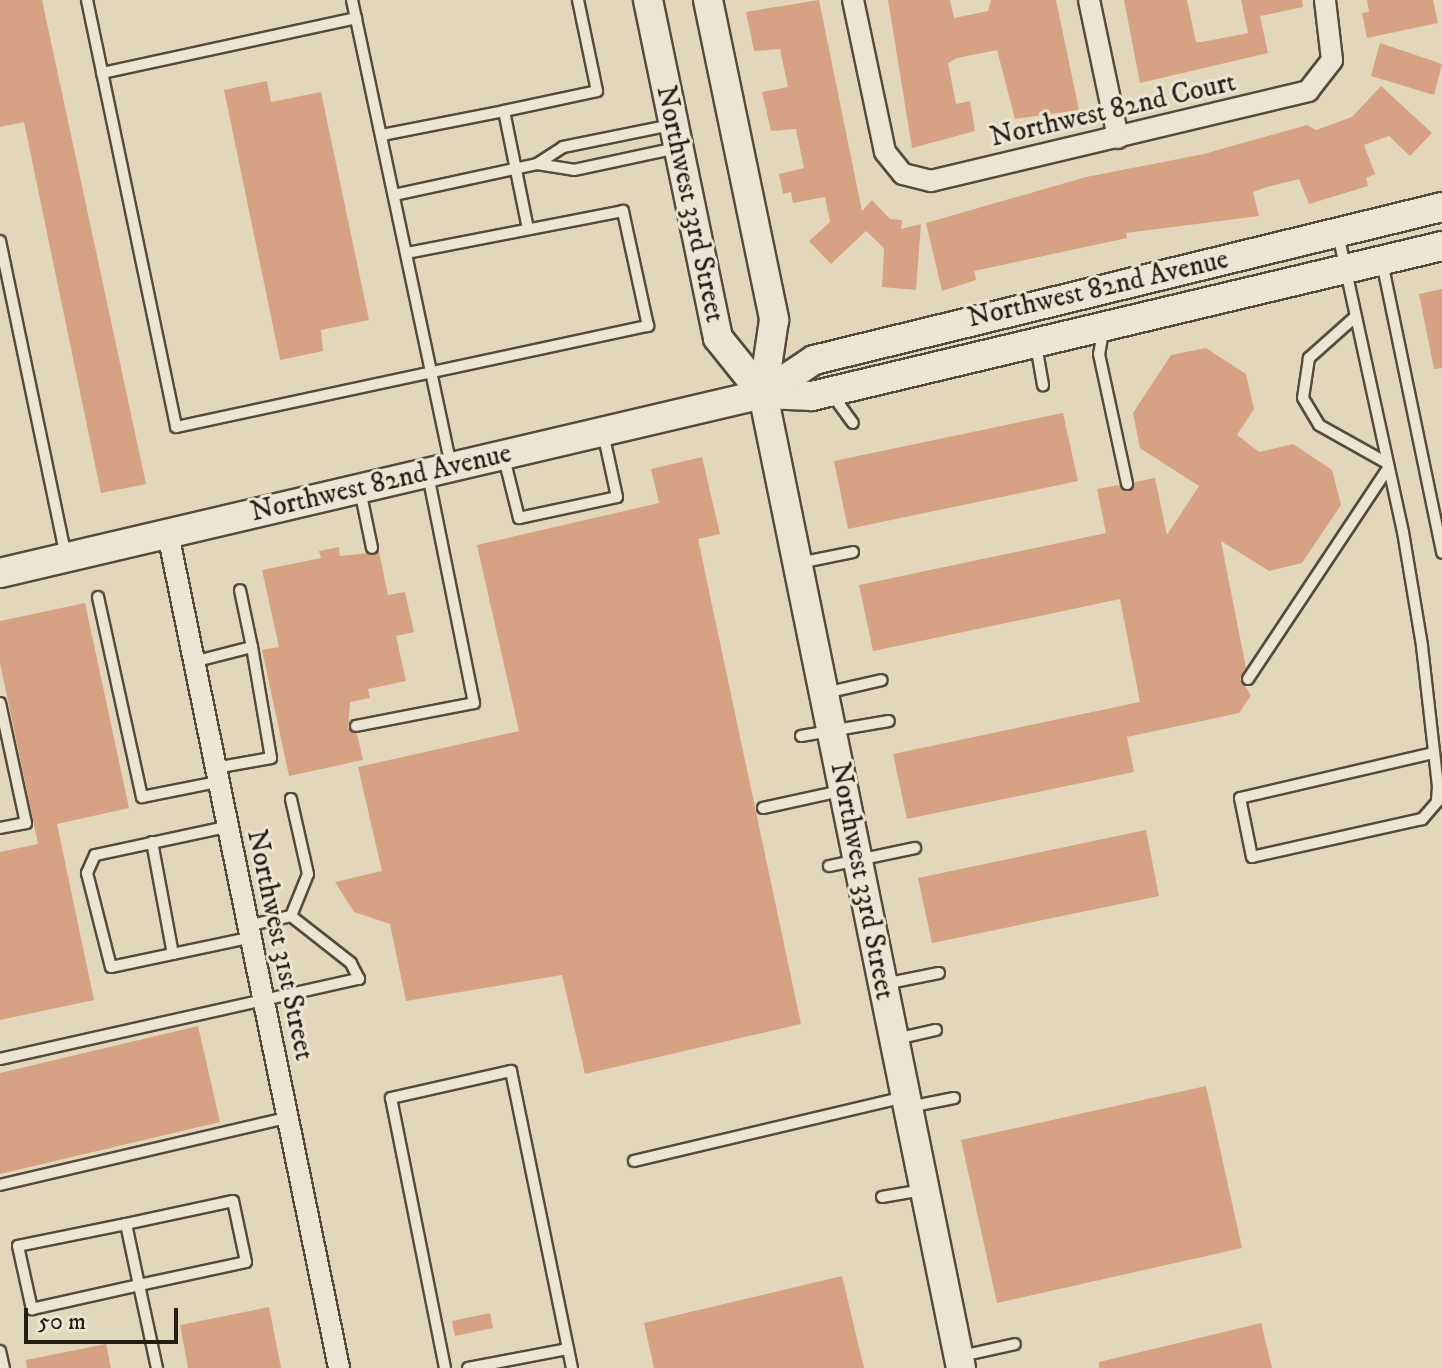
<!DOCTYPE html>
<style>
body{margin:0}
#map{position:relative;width:1442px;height:1368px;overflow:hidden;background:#e3d7bb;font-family:"IM FELL DW Pica",serif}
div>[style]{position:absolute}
.building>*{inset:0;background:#d7a184}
.roads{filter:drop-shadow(2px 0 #544b3c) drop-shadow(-2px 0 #544b3c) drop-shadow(0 2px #544b3c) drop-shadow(0 -2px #544b3c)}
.lane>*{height:10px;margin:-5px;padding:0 5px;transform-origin:5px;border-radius:5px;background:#ede5d3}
.street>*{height:20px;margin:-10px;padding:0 10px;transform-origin:10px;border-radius:10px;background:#ede5d3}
.secondary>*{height:28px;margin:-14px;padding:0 14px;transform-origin:14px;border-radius:14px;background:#ede5d3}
span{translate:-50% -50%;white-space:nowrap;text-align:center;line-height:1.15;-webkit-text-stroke:6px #ede5d3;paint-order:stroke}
.street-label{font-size:28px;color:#251c12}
.scale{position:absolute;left:24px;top:1308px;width:154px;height:36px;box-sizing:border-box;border:4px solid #251c12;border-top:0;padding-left:10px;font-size:24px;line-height:28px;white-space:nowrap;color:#251c12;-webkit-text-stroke:6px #ede5d3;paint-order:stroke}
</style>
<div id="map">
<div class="building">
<div style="clip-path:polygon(0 0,42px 0,146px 484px,101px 493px,24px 122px,0 127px)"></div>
<div style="clip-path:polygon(819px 0,862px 211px,872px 200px,890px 219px,902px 220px,901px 229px,921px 224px,916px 290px,882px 287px,884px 248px,866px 231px,831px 264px,809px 241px,830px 222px,825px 197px,793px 203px,791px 192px,783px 194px,779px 174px,804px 168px,796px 129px,771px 131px,762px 92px,788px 87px,780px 49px,754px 51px,746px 12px)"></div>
<div style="clip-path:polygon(888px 0,950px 0,954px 18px,988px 11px,991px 0,1056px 0,1079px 110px,1015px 119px,997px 50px,957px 58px,948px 63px,956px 104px,970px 101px,975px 131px,912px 148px)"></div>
<div style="clip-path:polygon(1124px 0,1187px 0,1196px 42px,1202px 42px,1248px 33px,1241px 0,1302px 0,1303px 7px,1260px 16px,1268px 53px,1140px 83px)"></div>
<div style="clip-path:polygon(1367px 0,1433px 0,1438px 23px,1367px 38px,1362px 13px,1369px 12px)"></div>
<div style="clip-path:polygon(1380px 43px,1442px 64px,1434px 95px,1371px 76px)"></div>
<div style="clip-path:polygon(267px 81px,271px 102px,321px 92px,369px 320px,321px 330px,323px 351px,280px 360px,224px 90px)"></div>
<div style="clip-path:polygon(1381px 86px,1432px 133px,1410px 156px,1389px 136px,1364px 145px,1375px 174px,1366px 178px,1368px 186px,1309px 204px,1299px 179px,1267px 187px,1253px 192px,1259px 216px,1126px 233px,1127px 238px,974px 271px,976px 280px,942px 291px,926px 223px,1086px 177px,1204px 154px,1307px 125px,1316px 130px,1352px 117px)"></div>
<div style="clip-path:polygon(1442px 289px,1442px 368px,1434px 369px,1419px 294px)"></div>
<div style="clip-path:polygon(1206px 348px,1246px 374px,1254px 409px,1237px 435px,1259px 452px,1293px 444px,1332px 470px,1341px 505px,1302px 563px,1269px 571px,1221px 541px,1246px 668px,1240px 679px,1251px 695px,1239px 713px,1127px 737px,1134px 772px,907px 819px,893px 754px,1140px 702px,1120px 599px,873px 651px,859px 585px,1106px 533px,1097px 489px,1119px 485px,1128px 492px,1135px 482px,1155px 478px,1167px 535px,1199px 486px,1140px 448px,1133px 413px,1171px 355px)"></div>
<div style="clip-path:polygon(1063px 413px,1078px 481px,848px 529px,834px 461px)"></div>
<div style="clip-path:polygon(702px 457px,720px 534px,698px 539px,801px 1024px,585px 1074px,562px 975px,406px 1001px,390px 924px,354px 912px,335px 882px,382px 871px,358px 767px,519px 731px,477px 545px,659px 503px,651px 469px)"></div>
<div style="clip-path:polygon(339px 547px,340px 556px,379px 552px,388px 595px,405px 592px,414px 632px,396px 636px,406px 681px,368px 689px,370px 698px,350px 702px,348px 728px,357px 734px,363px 760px,289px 776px,262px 650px,279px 647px,262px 570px,321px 558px,319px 551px)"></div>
<div style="clip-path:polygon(85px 603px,129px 808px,57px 824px,94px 1000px,0 1020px,0 852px,38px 844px,0 663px,0 621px)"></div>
<div style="clip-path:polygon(1146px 830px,1159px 896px,932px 943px,918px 878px)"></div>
<div style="clip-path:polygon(198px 1026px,220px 1122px,0 1174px,0 1073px)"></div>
<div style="clip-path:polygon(1206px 1086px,1242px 1248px,997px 1303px,961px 1140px)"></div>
<div style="clip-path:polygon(842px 1276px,864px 1368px,654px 1368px,644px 1323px)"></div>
<div style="clip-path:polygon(269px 1307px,281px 1368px,188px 1368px,180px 1325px)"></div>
<div style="clip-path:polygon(490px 1313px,493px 1328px,455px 1336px,452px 1321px)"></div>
<div style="clip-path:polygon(1261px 1323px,1272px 1368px,1099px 1368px,1099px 1362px)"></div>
<div style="clip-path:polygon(106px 1344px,111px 1368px,27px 1368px,26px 1360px)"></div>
</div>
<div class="roads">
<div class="lane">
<div style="left:87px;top:0;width:436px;rotate:78.2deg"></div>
<div style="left:176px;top:427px;width:483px;rotate:-12.1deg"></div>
<div style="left:648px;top:326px;width:118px;rotate:-102.3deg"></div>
<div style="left:623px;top:211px;width:221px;rotate:169deg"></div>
<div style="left:352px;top:0;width:474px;rotate:78deg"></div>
<div style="left:102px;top:73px;width:260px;rotate:-12.2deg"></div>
<div style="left:382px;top:135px;width:124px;rotate:-11.1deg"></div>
<div style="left:537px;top:164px;width:31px;rotate:-33deg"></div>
<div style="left:563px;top:147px;width:110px;rotate:-11.5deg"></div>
<div style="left:394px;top:195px;width:146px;rotate:-12.2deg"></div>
<div style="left:537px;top:164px;width:37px;rotate:9deg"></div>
<div style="left:574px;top:170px;width:105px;rotate:-12.1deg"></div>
<div style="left:528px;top:229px;width:120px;rotate:-101.5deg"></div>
<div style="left:504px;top:111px;width:95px;rotate:-12.1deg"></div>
<div style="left:597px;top:91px;width:93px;rotate:-101.8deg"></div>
<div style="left:1338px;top:234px;width:305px;rotate:77.7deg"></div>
<div style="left:1403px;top:532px;width:116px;rotate:80.5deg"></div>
<div style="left:1422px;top:646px;width:141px;rotate:83.5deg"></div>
<div style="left:1438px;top:786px;width:16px;rotate:94deg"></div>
<div style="left:1437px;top:802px;width:23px;rotate:131deg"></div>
<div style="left:1422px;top:819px;width:174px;rotate:167.4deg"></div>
<div style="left:1252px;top:857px;width:60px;rotate:-101.5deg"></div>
<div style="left:1240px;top:798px;width:199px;rotate:-13.1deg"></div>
<div style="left:0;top:241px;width:322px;rotate:78.2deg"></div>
<div style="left:1382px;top:262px;width:297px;rotate:78.3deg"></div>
<div style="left:1355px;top:317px;width:62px;rotate:138.3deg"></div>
<div style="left:1309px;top:358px;width:40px;rotate:98.5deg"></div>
<div style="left:1303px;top:398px;width:31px;rotate:59deg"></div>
<div style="left:1319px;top:425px;width:78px;rotate:29.2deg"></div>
<div style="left:1103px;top:332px;width:22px;rotate:100deg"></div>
<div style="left:1099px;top:354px;width:133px;rotate:77.8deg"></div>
<div style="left:1036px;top:345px;width:41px;rotate:80.1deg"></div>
<div style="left:831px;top:393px;width:37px;rotate:54deg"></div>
<div style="left:504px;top:458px;width:62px;rotate:76deg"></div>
<div style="left:519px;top:518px;width:100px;rotate:-12.1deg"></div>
<div style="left:617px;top:497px;width:66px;rotate:-102.3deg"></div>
<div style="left:360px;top:490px;width:59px;rotate:78.3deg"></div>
<div style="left:799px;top:563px;width:55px;rotate:-11.5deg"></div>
<div style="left:98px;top:597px;width:205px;rotate:77.6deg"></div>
<div style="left:142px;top:797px;width:76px;rotate:-11.3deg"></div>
<div style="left:193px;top:662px;width:61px;rotate:-14.3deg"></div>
<div style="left:252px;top:647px;width:58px;rotate:-101.9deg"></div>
<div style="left:1248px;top:679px;width:253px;rotate:-56.4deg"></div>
<div style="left:825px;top:693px;width:58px;rotate:-12.8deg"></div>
<div style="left:0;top:703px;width:123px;rotate:77.8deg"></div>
<div style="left:26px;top:823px;width:26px;rotate:169deg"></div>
<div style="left:356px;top:726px;width:120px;rotate:-11deg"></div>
<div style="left:474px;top:703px;width:234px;rotate:-101.4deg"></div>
<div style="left:801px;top:736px;width:89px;rotate:-9.7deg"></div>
<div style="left:215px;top:768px;width:57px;rotate:-10.1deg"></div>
<div style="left:271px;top:758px;width:113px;rotate:-99.7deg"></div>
<div style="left:763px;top:808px;width:80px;rotate:-12.3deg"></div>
<div style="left:226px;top:827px;width:134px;rotate:167.9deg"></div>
<div style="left:95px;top:855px;width:20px;rotate:114deg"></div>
<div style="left:87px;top:873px;width:97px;rotate:75.7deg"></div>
<div style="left:111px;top:967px;width:141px;rotate:-11.9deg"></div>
<div style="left:152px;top:842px;width:114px;rotate:79.4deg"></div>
<div style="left:829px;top:866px;width:88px;rotate:-11.8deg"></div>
<div style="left:291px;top:916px;width:45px;rotate:-68deg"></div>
<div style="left:308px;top:874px;width:77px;rotate:-102.8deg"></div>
<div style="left:884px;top:984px;width:56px;rotate:-11.3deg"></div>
<div style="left:896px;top:1039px;width:41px;rotate:-12.7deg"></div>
<div style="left:0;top:1059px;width:368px;rotate:-12.6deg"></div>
<div style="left:359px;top:979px;width:18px;rotate:-117deg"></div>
<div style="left:351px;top:963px;width:76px;rotate:-141.9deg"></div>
<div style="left:291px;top:916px;width:45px;rotate:167.2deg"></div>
<div style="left:909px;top:1107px;width:46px;rotate:-11.3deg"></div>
<div style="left:634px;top:1161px;width:277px;rotate:-13.3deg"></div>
<div style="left:0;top:1185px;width:297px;rotate:-13.2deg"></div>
<div style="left:882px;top:1197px;width:41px;rotate:-9.9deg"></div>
<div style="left:126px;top:1224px;width:110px;rotate:168.5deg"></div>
<div style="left:18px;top:1246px;width:65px;rotate:77.5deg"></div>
<div style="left:32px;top:1309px;width:110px;rotate:-12.6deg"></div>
<div style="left:139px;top:1285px;width:109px;rotate:-12.1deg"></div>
<div style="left:246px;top:1262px;width:62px;rotate:-102deg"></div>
<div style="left:233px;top:1201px;width:109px;rotate:167.9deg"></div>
<div style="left:126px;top:1224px;width:62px;rotate:78deg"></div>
<div style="left:139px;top:1285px;width:85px;rotate:77.8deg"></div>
<div style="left:0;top:1351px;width:17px;rotate:77deg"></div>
<div style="left:961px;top:1356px;width:55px;rotate:-12.5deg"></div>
<div style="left:445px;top:1368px;width:275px;rotate:-101.3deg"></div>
<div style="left:391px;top:1098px;width:123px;rotate:-12.7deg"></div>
<div style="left:511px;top:1071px;width:303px;rotate:78.4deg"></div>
<div style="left:468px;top:1368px;width:102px;rotate:-10.8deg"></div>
</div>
<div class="street">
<div style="left:853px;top:0;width:155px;rotate:78.1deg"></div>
<div style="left:885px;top:152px;width:28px;rotate:51deg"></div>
<div style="left:903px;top:174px;width:29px;rotate:14deg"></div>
<div style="left:931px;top:181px;width:388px;rotate:-13.4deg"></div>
<div style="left:1308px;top:91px;width:39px;rotate:-52deg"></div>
<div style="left:1332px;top:60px;width:60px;rotate:-96.7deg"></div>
<div style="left:1089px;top:0;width:141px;rotate:78.1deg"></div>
<div style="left:168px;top:534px;width:851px;rotate:78.41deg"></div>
</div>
<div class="secondary">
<div style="left:648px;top:0;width:345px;rotate:78.3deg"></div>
<div style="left:718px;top:338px;width:72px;rotate:51.2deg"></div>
<div style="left:708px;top:0;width:327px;rotate:78.3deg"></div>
<div style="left:774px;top:320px;width:75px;rotate:98.5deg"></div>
<div style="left:763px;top:394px;width:994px;rotate:78.51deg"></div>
<div style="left:763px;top:394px;width:61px;rotate:-33.7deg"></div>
<div style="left:814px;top:360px;width:646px;rotate:-13.69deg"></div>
<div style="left:0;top:573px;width:784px;rotate:-13.2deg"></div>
<div style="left:763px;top:394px;width:49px;rotate:2.3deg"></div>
<div style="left:812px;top:396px;width:648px;rotate:-13.39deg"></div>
</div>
</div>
<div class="street-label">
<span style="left:1113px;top:110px;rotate:-13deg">Northwest 82nd Court</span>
<span style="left:690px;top:204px;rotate:78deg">Northwest 33rd Street</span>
<span style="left:1098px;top:289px;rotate:-13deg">Northwest 82nd Avenue</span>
<span style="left:381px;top:483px;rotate:-13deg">Northwest 82nd Avenue</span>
<span style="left:862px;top:881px;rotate:79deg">Northwest 33rd Street</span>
<span style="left:280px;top:945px;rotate:78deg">Northwest 31st Street</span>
</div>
<div class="scale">50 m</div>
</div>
